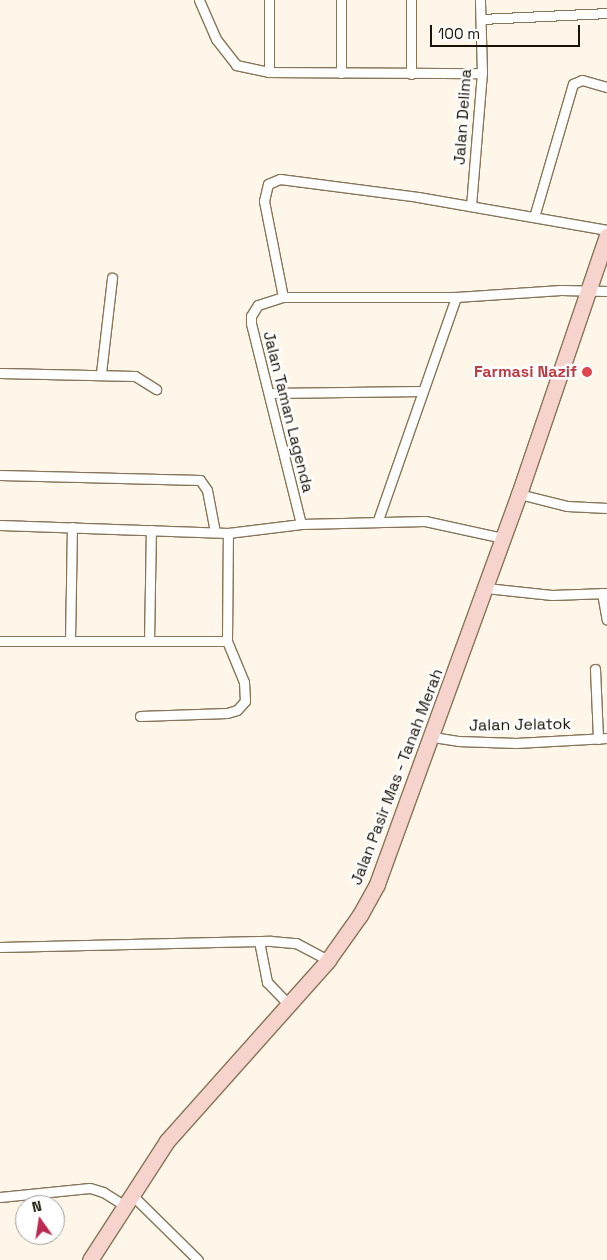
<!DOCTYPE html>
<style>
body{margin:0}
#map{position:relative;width:607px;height:1260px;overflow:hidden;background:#fef6e9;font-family:"Space Grotesk",sans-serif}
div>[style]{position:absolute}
.roads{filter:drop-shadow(1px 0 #877559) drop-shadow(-1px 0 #877559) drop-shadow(0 1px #877559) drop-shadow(0 -1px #877559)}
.street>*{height:9px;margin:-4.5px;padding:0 4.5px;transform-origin:4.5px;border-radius:4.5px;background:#fff}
.primary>*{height:15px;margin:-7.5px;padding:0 7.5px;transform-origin:7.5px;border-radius:7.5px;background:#f7d3cd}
.dots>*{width:14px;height:14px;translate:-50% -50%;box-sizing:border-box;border:2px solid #fff;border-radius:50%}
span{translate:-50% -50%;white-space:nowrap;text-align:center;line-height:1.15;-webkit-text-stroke:5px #fff;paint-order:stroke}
.street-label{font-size:16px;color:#191207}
.health-label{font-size:16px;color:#be3a42;font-weight:700}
.right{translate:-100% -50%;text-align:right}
.north{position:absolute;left:15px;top:1195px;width:50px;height:50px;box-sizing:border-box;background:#fff;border:1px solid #a3a09c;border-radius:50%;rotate:347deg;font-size:14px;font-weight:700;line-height:20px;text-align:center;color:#191207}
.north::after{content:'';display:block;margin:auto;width:18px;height:22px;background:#ba294f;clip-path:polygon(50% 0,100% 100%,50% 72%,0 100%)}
.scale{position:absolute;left:430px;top:25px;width:150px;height:22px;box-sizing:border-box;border:2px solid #191207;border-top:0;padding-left:6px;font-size:15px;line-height:18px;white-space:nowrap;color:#191207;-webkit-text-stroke:4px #fff;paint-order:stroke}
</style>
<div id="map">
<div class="roads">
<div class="street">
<div style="left:199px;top:0;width:43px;rotate:66.4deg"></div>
<div style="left:216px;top:39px;width:33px;rotate:52deg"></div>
<div style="left:236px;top:65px;width:34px;rotate:12deg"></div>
<div style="left:269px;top:72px;width:213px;rotate:0.3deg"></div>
<div style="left:269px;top:0;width:72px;rotate:90deg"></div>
<div style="left:341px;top:0;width:73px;rotate:90deg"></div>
<div style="left:411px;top:0;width:74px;rotate:90deg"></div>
<div style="left:481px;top:19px;width:126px;rotate:-2.7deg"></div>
<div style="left:471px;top:206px;width:133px;rotate:-85.3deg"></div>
<div style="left:482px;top:73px;width:73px;rotate:-91.6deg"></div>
<div style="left:534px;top:217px;width:139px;rotate:-73.7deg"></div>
<div style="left:573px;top:84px;width:10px;rotate:-24deg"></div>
<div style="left:582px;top:80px;width:26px;rotate:16deg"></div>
<div style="left:283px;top:297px;width:98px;rotate:-101.2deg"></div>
<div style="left:264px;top:201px;width:17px;rotate:-77deg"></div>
<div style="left:268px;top:184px;width:13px;rotate:-23deg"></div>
<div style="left:280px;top:179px;width:139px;rotate:7.4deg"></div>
<div style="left:418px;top:197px;width:192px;rotate:9.9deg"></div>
<div style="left:0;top:373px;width:135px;rotate:1.3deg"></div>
<div style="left:135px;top:376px;width:25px;rotate:32deg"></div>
<div style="left:101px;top:373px;width:96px;rotate:-83.4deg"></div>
<div style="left:271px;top:393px;width:151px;rotate:-0.8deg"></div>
<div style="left:0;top:475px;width:200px;rotate:1.4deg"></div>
<div style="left:200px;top:480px;width:12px;rotate:55deg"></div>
<div style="left:207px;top:490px;width:43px;rotate:79.2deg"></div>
<div style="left:519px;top:494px;width:49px;rotate:14deg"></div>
<div style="left:567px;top:506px;width:40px;rotate:2.9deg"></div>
<div style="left:378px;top:520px;width:236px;rotate:-70.7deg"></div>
<div style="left:301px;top:524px;width:207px;rotate:-104deg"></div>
<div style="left:251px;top:323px;width:7px;rotate:-90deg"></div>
<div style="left:251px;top:316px;width:13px;rotate:-58deg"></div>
<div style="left:258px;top:305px;width:26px;rotate:-18deg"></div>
<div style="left:283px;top:297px;width:173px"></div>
<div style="left:456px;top:297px;width:105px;rotate:-3.8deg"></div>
<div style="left:561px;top:290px;width:46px;rotate:1.2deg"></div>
<div style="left:0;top:525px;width:228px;rotate:2deg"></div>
<div style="left:228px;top:533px;width:74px;rotate:-7deg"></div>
<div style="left:301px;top:524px;width:124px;rotate:-1.4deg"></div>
<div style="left:425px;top:521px;width:79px;rotate:12.4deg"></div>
<div style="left:486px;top:588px;width:66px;rotate:6.1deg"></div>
<div style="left:552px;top:595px;width:55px;rotate:-2.1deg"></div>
<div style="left:602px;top:593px;width:27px;rotate:80deg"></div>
<div style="left:0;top:641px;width:227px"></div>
<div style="left:70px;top:641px;width:114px;rotate:-89deg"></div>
<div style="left:149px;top:641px;width:111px;rotate:-89deg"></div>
<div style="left:595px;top:669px;width:70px;rotate:87.5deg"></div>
<div style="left:140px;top:716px;width:87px;rotate:-2deg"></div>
<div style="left:227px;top:713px;width:10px;rotate:-17deg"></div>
<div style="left:237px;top:710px;width:12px;rotate:-48deg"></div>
<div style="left:245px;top:701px;width:19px;rotate:-93deg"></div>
<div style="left:244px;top:682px;width:44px;rotate:-112.5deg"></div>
<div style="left:227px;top:641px;width:108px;rotate:-89.5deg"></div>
<div style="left:433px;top:737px;width:25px;rotate:9deg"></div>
<div style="left:458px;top:741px;width:58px;rotate:2deg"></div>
<div style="left:516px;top:743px;width:91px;rotate:-3.1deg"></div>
<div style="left:259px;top:941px;width:42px;rotate:79deg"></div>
<div style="left:267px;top:982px;width:30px;rotate:46deg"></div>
<div style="left:0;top:947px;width:271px;rotate:-1.3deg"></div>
<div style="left:271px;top:941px;width:25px;rotate:5deg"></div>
<div style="left:296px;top:943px;width:36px;rotate:28deg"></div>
<div style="left:131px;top:1194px;width:94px;rotate:44.6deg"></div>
<div style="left:0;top:1197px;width:90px;rotate:-5.7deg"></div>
<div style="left:90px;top:1188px;width:14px;rotate:17deg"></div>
<div style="left:103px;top:1192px;width:25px;rotate:32deg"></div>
</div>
<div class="primary">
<div style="left:90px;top:1260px;width:142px;rotate:-57.1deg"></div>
<div style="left:167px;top:1141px;width:242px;rotate:-48.3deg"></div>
<div style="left:328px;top:960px;width:55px;rotate:-54.6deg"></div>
<div style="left:360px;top:915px;width:35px;rotate:-61deg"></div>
<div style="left:377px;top:884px;width:415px;rotate:-70deg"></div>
<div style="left:519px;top:494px;width:273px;rotate:-71.2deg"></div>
</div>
</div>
<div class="dots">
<div style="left:587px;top:372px;background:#e0444e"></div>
</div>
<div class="street-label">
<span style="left:463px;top:117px;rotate:-86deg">Jalan Delima</span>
<span style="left:288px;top:412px;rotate:76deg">Jalan Taman Lagenda</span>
<span style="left:520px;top:725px;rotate:-1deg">Jalan Jelatok</span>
<span style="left:397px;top:777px;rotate:-69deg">Jalan Pasir Mas - Tanah Merah</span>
</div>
<div class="health-label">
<span class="right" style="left:577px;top:372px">Farmasi Nazif</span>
</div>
<div class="north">N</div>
<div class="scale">100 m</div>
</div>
